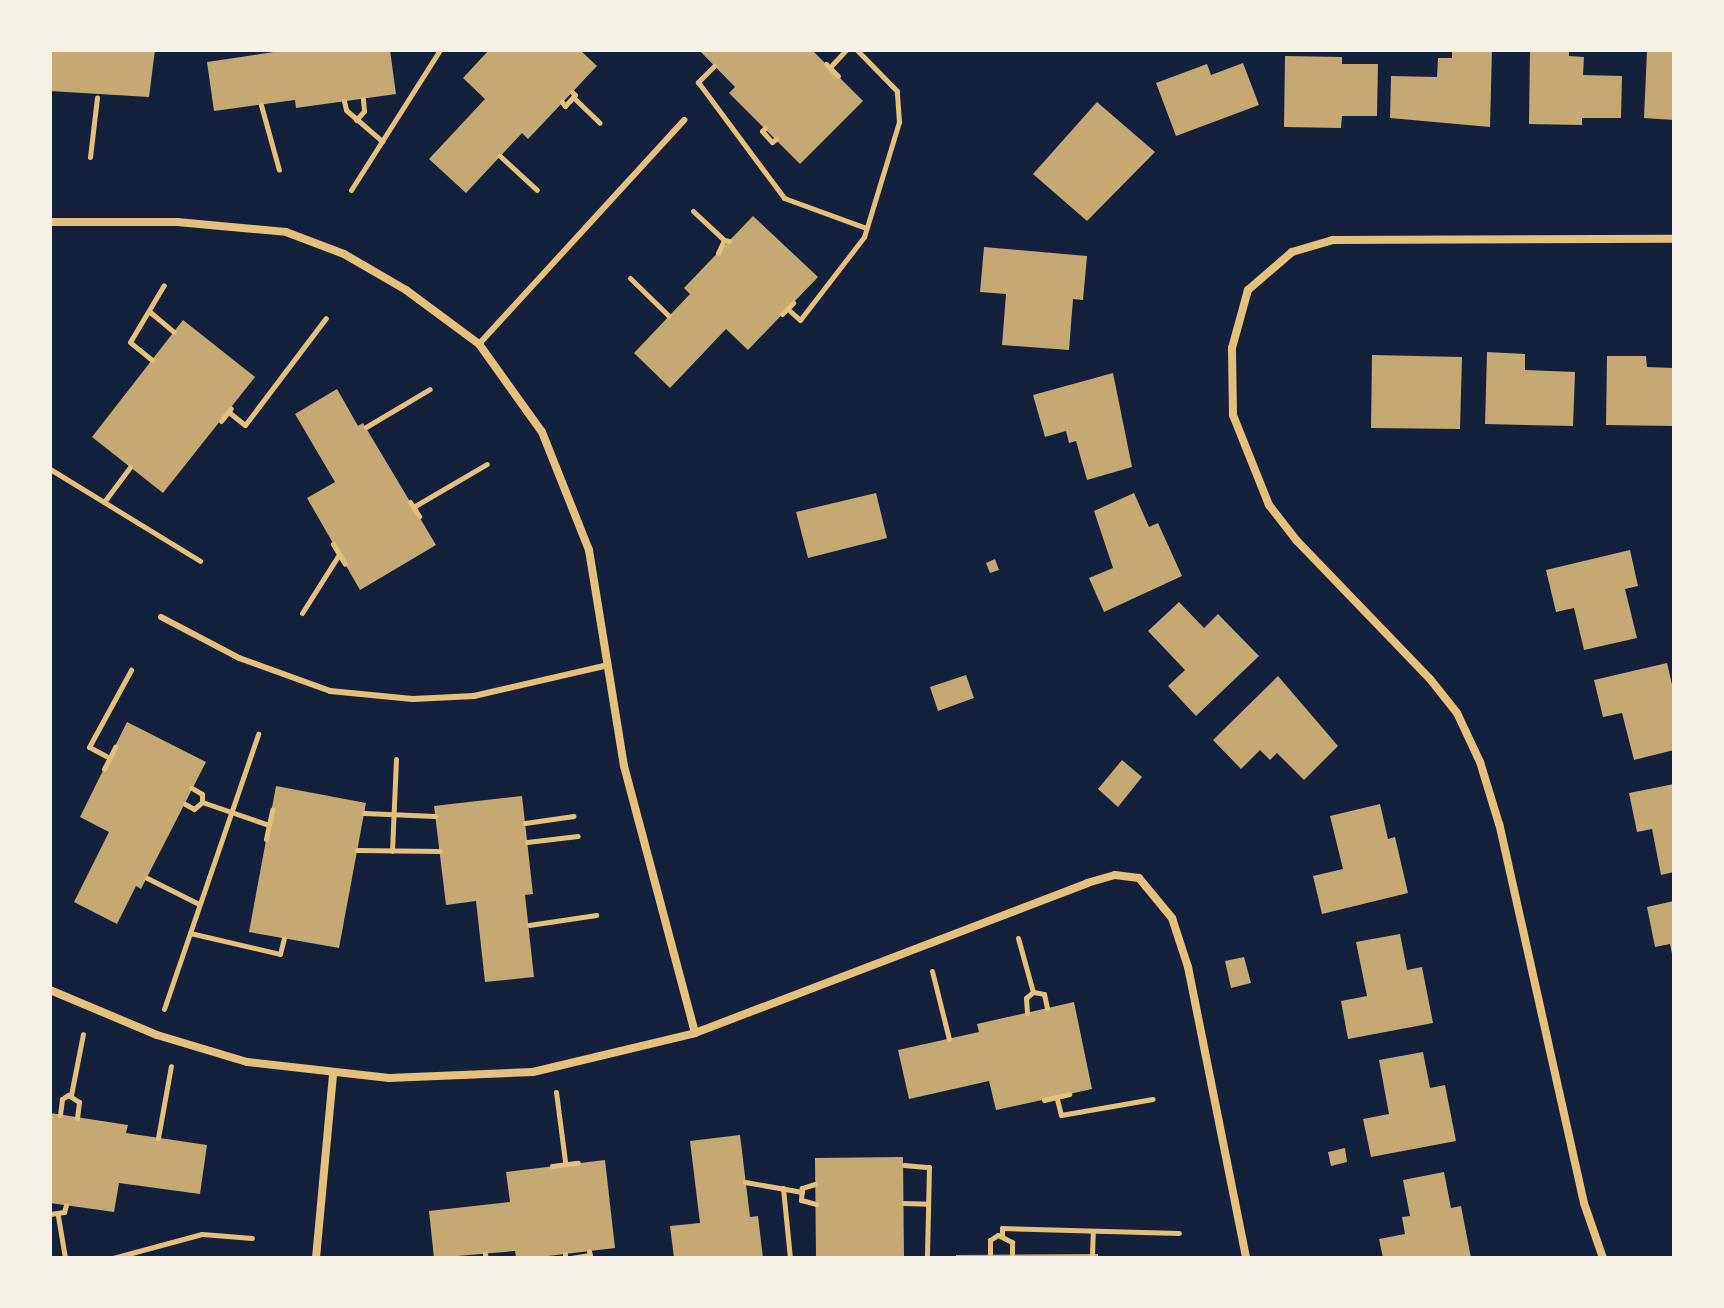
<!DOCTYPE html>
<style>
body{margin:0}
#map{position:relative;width:1724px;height:1308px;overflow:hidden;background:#14213d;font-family:"PT Serif",serif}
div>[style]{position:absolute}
.building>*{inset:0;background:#c6a872}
.path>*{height:5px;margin:-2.5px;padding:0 2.5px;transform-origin:2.5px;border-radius:2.5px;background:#e5c07b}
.service>*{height:6px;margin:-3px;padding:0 3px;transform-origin:3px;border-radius:3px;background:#e5c07b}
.minor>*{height:8px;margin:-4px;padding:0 4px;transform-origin:4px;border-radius:4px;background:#e5c07b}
span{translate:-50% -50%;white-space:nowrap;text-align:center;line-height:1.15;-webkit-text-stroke:8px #f6f1e7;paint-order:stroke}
.frame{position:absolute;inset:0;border:52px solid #f6f1e7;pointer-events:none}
</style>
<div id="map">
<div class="building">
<div style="clip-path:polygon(50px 50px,155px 50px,149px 97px,50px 91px)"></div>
<div style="clip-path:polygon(287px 50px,390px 50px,396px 94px,296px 108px,295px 100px,214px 111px,207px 62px)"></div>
<div style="clip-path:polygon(489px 50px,580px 50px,597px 66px,528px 139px,522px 133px,466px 193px,429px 159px,485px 99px,463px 78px)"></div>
<div style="clip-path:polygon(699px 50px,812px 50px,863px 101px,800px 164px,729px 93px,735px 87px)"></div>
<div style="clip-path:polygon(1452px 50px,1492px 50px,1490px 127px,1390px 118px,1391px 76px,1437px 77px,1438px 58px,1452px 58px)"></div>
<div style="clip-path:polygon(1530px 50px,1569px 50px,1569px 56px,1584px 57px,1583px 75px,1622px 76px,1621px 118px,1582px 118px,1582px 125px,1529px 124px)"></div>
<div style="clip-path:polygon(1647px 50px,1674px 50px,1674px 120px,1644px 118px)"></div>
<div style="clip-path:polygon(1285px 56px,1342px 57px,1342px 64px,1378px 64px,1377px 116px,1342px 116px,1341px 128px,1284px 127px)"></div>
<div style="clip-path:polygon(1243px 63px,1259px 105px,1176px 136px,1156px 83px,1207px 64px,1211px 75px)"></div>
<div style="clip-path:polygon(1097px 102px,1155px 152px,1087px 221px,1033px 174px)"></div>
<div style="clip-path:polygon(753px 216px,818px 277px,748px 350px,726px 329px,670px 388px,634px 353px,690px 294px,684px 288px)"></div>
<div style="clip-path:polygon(984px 247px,1087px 256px,1083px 300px,1073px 299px,1069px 350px,1002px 345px,1006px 294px,980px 292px)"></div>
<div style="clip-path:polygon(183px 320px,255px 377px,163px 493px,92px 437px)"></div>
<div style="clip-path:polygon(1487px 352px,1525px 354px,1525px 370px,1575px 372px,1573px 426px,1485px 424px)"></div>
<div style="clip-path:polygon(1372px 355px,1462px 357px,1460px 429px,1371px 428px)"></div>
<div style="clip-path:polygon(1607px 356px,1646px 356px,1647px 367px,1674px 368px,1674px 426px,1606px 425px)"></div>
<div style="clip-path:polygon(1113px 373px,1132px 467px,1087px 480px,1076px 441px,1069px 443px,1066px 431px,1045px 437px,1033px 395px)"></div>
<div style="clip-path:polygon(337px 389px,358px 426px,363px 423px,436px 545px,360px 590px,307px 498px,335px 482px,295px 414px)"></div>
<div style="clip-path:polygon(876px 493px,887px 538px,808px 558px,796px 512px)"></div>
<div style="clip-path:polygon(1134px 493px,1149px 527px,1158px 523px,1182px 576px,1104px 612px,1089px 578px,1113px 568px,1094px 511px)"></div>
<div style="clip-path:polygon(1630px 550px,1638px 586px,1625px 589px,1637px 638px,1584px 650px,1574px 608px,1556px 612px,1546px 570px)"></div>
<div style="clip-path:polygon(995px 559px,999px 570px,990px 573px,986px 563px)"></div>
<div style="clip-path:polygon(1179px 602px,1204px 628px,1218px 614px,1259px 656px,1196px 716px,1168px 686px,1185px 670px,1148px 631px)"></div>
<div style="clip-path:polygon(1667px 663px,1674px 693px,1674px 750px,1634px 760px,1622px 713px,1603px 717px,1594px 680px)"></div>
<div style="clip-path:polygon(966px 675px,974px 698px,938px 711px,930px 687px)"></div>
<div style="clip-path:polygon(1278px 676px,1338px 746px,1304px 780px,1277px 753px,1270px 760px,1260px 750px,1241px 769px,1213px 740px)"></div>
<div style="clip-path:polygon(127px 722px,206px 762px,141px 889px,136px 886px,117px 924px,74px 902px,109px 832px,80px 817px)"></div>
<div style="clip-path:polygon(1122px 760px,1142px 777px,1118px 807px,1098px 789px)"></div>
<div style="clip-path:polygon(1674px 784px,1674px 872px,1661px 875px,1652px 829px,1637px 832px,1629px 793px)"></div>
<div style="clip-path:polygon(276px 786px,366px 803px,339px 948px,249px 932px)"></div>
<div style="clip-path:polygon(522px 796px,533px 894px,525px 895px,534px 977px,485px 982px,476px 901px,446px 905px,434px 806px)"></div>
<div style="clip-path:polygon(1380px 804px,1388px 839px,1395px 837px,1408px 893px,1322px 914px,1313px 876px,1343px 869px,1330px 816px)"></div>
<div style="clip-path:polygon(1674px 901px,1674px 959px,1673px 959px,1670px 944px,1655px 947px,1647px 907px)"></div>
<div style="clip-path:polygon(1400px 934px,1407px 970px,1422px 967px,1433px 1023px,1348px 1039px,1341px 1001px,1367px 996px,1356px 942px)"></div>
<div style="clip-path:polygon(1244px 957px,1251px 983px,1231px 988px,1225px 961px)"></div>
<div style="clip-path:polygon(1074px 1002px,1092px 1089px,996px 1110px,989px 1081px,909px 1099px,898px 1050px,979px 1032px,977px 1024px)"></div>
<div style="clip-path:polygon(1423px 1052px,1430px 1088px,1445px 1085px,1456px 1141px,1371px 1157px,1363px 1119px,1389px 1114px,1379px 1060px)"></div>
<div style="clip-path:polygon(50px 1113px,128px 1125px,126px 1133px,207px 1145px,200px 1194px,119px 1183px,114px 1212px,50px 1203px)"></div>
<div style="clip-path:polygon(740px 1135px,750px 1217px,758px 1216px,763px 1258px,674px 1258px,670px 1226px,700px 1223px,690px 1141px)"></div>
<div style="clip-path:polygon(1345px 1148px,1347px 1162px,1331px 1166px,1328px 1152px)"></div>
<div style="clip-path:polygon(903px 1157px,904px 1256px,816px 1257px,815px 1158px)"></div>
<div style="clip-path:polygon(605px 1160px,615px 1248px,531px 1258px,516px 1258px,515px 1251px,434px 1258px,429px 1211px,510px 1202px,506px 1172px)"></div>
<div style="clip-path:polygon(1444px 1172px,1451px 1208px,1461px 1206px,1471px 1258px,1383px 1258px,1379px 1239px,1405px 1234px,1402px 1217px,1410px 1216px,1403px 1180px)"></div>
<div style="clip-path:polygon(1098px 1254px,1098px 1258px,956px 1258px,956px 1255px)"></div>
</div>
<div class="path">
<div style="left:826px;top:64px;width:17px;rotate:45deg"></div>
<div style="left:832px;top:65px;width:21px;rotate:-47deg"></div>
<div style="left:714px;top:66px;width:23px;rotate:135deg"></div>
<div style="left:698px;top:82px;width:144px;rotate:53.4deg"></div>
<div style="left:784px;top:198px;width:87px;rotate:20.1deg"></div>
<div style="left:573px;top:97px;width:37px;rotate:44deg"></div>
<div style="left:344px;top:101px;width:9px;rotate:77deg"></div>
<div style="left:346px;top:110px;width:48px;rotate:40.7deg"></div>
<div style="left:562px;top:102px;width:5px;rotate:53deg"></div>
<div style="left:565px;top:106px;width:15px;rotate:-48deg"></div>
<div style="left:575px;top:95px;width:4px;rotate:-135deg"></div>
<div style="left:261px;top:105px;width:67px;rotate:74.5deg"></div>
<div style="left:356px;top:120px;width:12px;rotate:-48deg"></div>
<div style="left:364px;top:111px;width:12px;rotate:-95deg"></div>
<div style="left:765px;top:128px;width:4px;rotate:135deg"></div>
<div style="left:762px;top:131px;width:15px;rotate:48deg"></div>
<div style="left:772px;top:142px;width:5px;rotate:-37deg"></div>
<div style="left:500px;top:156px;width:50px;rotate:42.6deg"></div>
<div style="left:90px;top:157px;width:60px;rotate:-83.3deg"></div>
<div style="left:351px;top:190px;width:166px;rotate:-57.6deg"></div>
<div style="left:693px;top:211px;width:42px;rotate:43.1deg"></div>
<div style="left:718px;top:253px;width:14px;rotate:-65deg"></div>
<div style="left:724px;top:240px;width:5px;rotate:11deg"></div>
<div style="left:630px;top:278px;width:54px;rotate:44.3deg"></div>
<div style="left:790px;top:311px;width:13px;rotate:42deg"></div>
<div style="left:800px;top:320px;width:105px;rotate:-52.4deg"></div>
<div style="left:864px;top:237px;width:120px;rotate:-73.1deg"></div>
<div style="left:899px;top:122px;width:31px;rotate:-94deg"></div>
<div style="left:897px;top:91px;width:57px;rotate:-134.3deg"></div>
<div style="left:150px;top:312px;width:31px;rotate:40deg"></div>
<div style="left:782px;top:314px;width:16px;rotate:-45deg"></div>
<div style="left:152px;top:360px;width:28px;rotate:-141deg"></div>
<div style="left:130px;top:342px;width:66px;rotate:-59.2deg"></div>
<div style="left:230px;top:413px;width:19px;rotate:39deg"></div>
<div style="left:245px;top:425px;width:134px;rotate:-52.9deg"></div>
<div style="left:221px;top:421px;width:16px;rotate:-52deg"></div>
<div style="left:366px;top:427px;width:74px;rotate:-30.7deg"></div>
<div style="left:50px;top:469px;width:176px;rotate:31.5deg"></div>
<div style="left:104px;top:502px;width:44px;rotate:-53.4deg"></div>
<div style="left:410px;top:502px;width:17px;rotate:57deg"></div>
<div style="left:415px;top:506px;width:83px;rotate:-30.3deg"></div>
<div style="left:333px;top:544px;width:23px;rotate:59deg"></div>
<div style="left:302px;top:613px;width:67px;rotate:-57.7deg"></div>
<div style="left:106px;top:756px;width:19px;rotate:-152deg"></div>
<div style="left:89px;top:747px;width:88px;rotate:-61.4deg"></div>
<div style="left:104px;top:769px;width:25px;rotate:-63deg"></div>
<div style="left:202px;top:802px;width:68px;rotate:19deg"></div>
<div style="left:185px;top:804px;width:10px;rotate:29deg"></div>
<div style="left:194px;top:809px;width:11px;rotate:-41deg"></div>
<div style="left:202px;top:802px;width:8px;rotate:-90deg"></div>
<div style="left:202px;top:794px;width:12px;rotate:-149deg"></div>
<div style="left:364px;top:813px;width:71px;rotate:2.4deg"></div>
<div style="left:525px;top:823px;width:49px;rotate:-8.3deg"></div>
<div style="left:266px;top:839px;width:30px;rotate:-78deg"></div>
<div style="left:527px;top:842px;width:51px;rotate:-6.7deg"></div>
<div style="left:357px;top:850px;width:83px;rotate:0.7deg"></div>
<div style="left:392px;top:851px;width:92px;rotate:-87.5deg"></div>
<div style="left:147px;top:878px;width:58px;rotate:26.6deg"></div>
<div style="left:529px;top:925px;width:68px;rotate:-8.5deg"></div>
<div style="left:190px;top:933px;width:92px;rotate:13.1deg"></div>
<div style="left:280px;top:954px;width:16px;rotate:-76deg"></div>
<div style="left:1018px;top:938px;width:56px;rotate:74.5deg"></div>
<div style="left:932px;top:971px;width:70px;rotate:76deg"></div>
<div style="left:164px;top:1009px;width:291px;rotate:-71.1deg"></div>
<div style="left:1027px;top:1013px;width:15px;rotate:-94deg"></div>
<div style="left:1026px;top:998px;width:9px;rotate:-41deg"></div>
<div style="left:1033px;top:992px;width:11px;rotate:10deg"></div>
<div style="left:1044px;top:994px;width:14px;rotate:78deg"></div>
<div style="left:556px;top:1092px;width:70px;rotate:82.6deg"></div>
<div style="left:71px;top:1095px;width:62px;rotate:-78.9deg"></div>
<div style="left:1057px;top:1099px;width:16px;rotate:76deg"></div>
<div style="left:1061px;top:1115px;width:93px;rotate:-9.9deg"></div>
<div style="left:1044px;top:1100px;width:26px;rotate:-13deg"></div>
<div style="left:60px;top:1115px;width:16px;rotate:-83deg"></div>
<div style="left:62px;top:1099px;width:7px;rotate:-34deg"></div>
<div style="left:68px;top:1095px;width:13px;rotate:32deg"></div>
<div style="left:79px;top:1102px;width:16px;rotate:97deg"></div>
<div style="left:158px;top:1138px;width:73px;rotate:-79.8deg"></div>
<div style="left:904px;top:1165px;width:25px;rotate:5deg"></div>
<div style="left:929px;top:1167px;width:91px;rotate:91.3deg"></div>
<div style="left:552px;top:1166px;width:26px;rotate:-7deg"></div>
<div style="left:745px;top:1182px;width:58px;rotate:10deg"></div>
<div style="left:815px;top:1184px;width:14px;rotate:163deg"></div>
<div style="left:802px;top:1188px;width:12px;rotate:95deg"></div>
<div style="left:801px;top:1200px;width:16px;rotate:15deg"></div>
<div style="left:783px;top:1188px;width:70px;rotate:84.3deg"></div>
<div style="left:904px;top:1203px;width:24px;rotate:2deg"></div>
<div style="left:50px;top:1214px;width:14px;rotate:-8deg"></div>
<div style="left:64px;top:1212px;width:7px;rotate:-74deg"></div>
<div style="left:58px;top:1216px;width:43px;rotate:80.5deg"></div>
<div style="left:1002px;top:1235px;width:7px;rotate:-90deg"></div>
<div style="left:1002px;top:1228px;width:177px;rotate:1.6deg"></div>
<div style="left:485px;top:1254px;width:4px;rotate:76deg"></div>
<div style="left:565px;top:1254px;width:4px;rotate:90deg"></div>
<div style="left:990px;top:1255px;width:15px;rotate:-90deg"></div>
<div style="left:990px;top:1240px;width:9px;rotate:-32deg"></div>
<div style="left:998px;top:1235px;width:16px;rotate:27deg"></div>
<div style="left:1012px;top:1242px;width:13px;rotate:90deg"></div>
<div style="left:1092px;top:1255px;width:23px;rotate:-88deg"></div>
<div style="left:113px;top:1258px;width:92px;rotate:-15.1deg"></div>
<div style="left:202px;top:1234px;width:50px;rotate:4.6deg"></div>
<div style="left:571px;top:1258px;width:19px;rotate:-9deg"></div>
<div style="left:590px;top:1255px;width:4px;rotate:-104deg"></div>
</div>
<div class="service">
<div style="left:479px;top:344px;width:304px;rotate:-47.5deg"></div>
<div style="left:161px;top:617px;width:88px;rotate:27.7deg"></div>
<div style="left:239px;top:658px;width:97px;rotate:19.9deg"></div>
<div style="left:330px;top:691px;width:83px;rotate:5.5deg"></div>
<div style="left:413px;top:699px;width:61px;rotate:-2.8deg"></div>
<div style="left:474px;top:696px;width:138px;rotate:-13deg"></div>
</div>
<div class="minor">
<div style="left:50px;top:222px;width:127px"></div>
<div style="left:177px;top:222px;width:109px;rotate:5.2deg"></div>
<div style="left:286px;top:232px;width:62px;rotate:20.8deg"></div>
<div style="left:344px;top:254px;width:72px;rotate:30.1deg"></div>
<div style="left:406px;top:290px;width:91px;rotate:36.5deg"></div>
<div style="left:479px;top:344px;width:108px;rotate:54.4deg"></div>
<div style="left:542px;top:432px;width:127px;rotate:68.3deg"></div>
<div style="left:589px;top:550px;width:219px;rotate:80.8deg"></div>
<div style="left:624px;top:766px;width:276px;rotate:75.1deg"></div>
<div style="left:50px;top:990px;width:116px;rotate:22.8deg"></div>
<div style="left:157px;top:1035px;width:94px;rotate:16.7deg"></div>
<div style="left:247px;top:1062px;width:143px;rotate:6.4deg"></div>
<div style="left:389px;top:1078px;width:144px;rotate:-2.4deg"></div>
<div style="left:533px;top:1072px;width:167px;rotate:-13.5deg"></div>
<div style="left:695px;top:1033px;width:420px;rotate:-20.9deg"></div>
<div style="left:1087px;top:883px;width:29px;rotate:-16deg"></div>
<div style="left:1115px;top:875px;width:24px;rotate:7deg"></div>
<div style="left:1139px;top:878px;width:52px;rotate:50.5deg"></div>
<div style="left:1172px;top:918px;width:52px;rotate:71.9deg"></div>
<div style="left:1188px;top:967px;width:297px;rotate:78.7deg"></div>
<div style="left:316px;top:1258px;width:184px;rotate:-84.7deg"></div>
<div style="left:1603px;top:1258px;width:58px;rotate:-109.1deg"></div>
<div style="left:1584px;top:1203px;width:388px;rotate:-102.6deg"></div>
<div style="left:1499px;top:824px;width:65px;rotate:-107deg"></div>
<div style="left:1480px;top:762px;width:54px;rotate:-115.1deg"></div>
<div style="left:1457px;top:713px;width:43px;rotate:-128.5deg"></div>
<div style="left:1430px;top:679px;width:192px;rotate:-133.9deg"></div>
<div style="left:1297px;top:541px;width:46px;rotate:-127.9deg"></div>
<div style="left:1269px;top:505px;width:97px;rotate:-111.8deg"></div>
<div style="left:1233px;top:415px;width:67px;rotate:-90.9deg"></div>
<div style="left:1232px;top:348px;width:60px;rotate:-74.6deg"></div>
<div style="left:1248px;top:290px;width:58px;rotate:-40.8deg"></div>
<div style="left:1292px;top:252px;width:43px;rotate:-16.3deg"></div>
<div style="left:1333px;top:240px;width:341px;rotate:-0.2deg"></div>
</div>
<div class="frame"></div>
</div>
